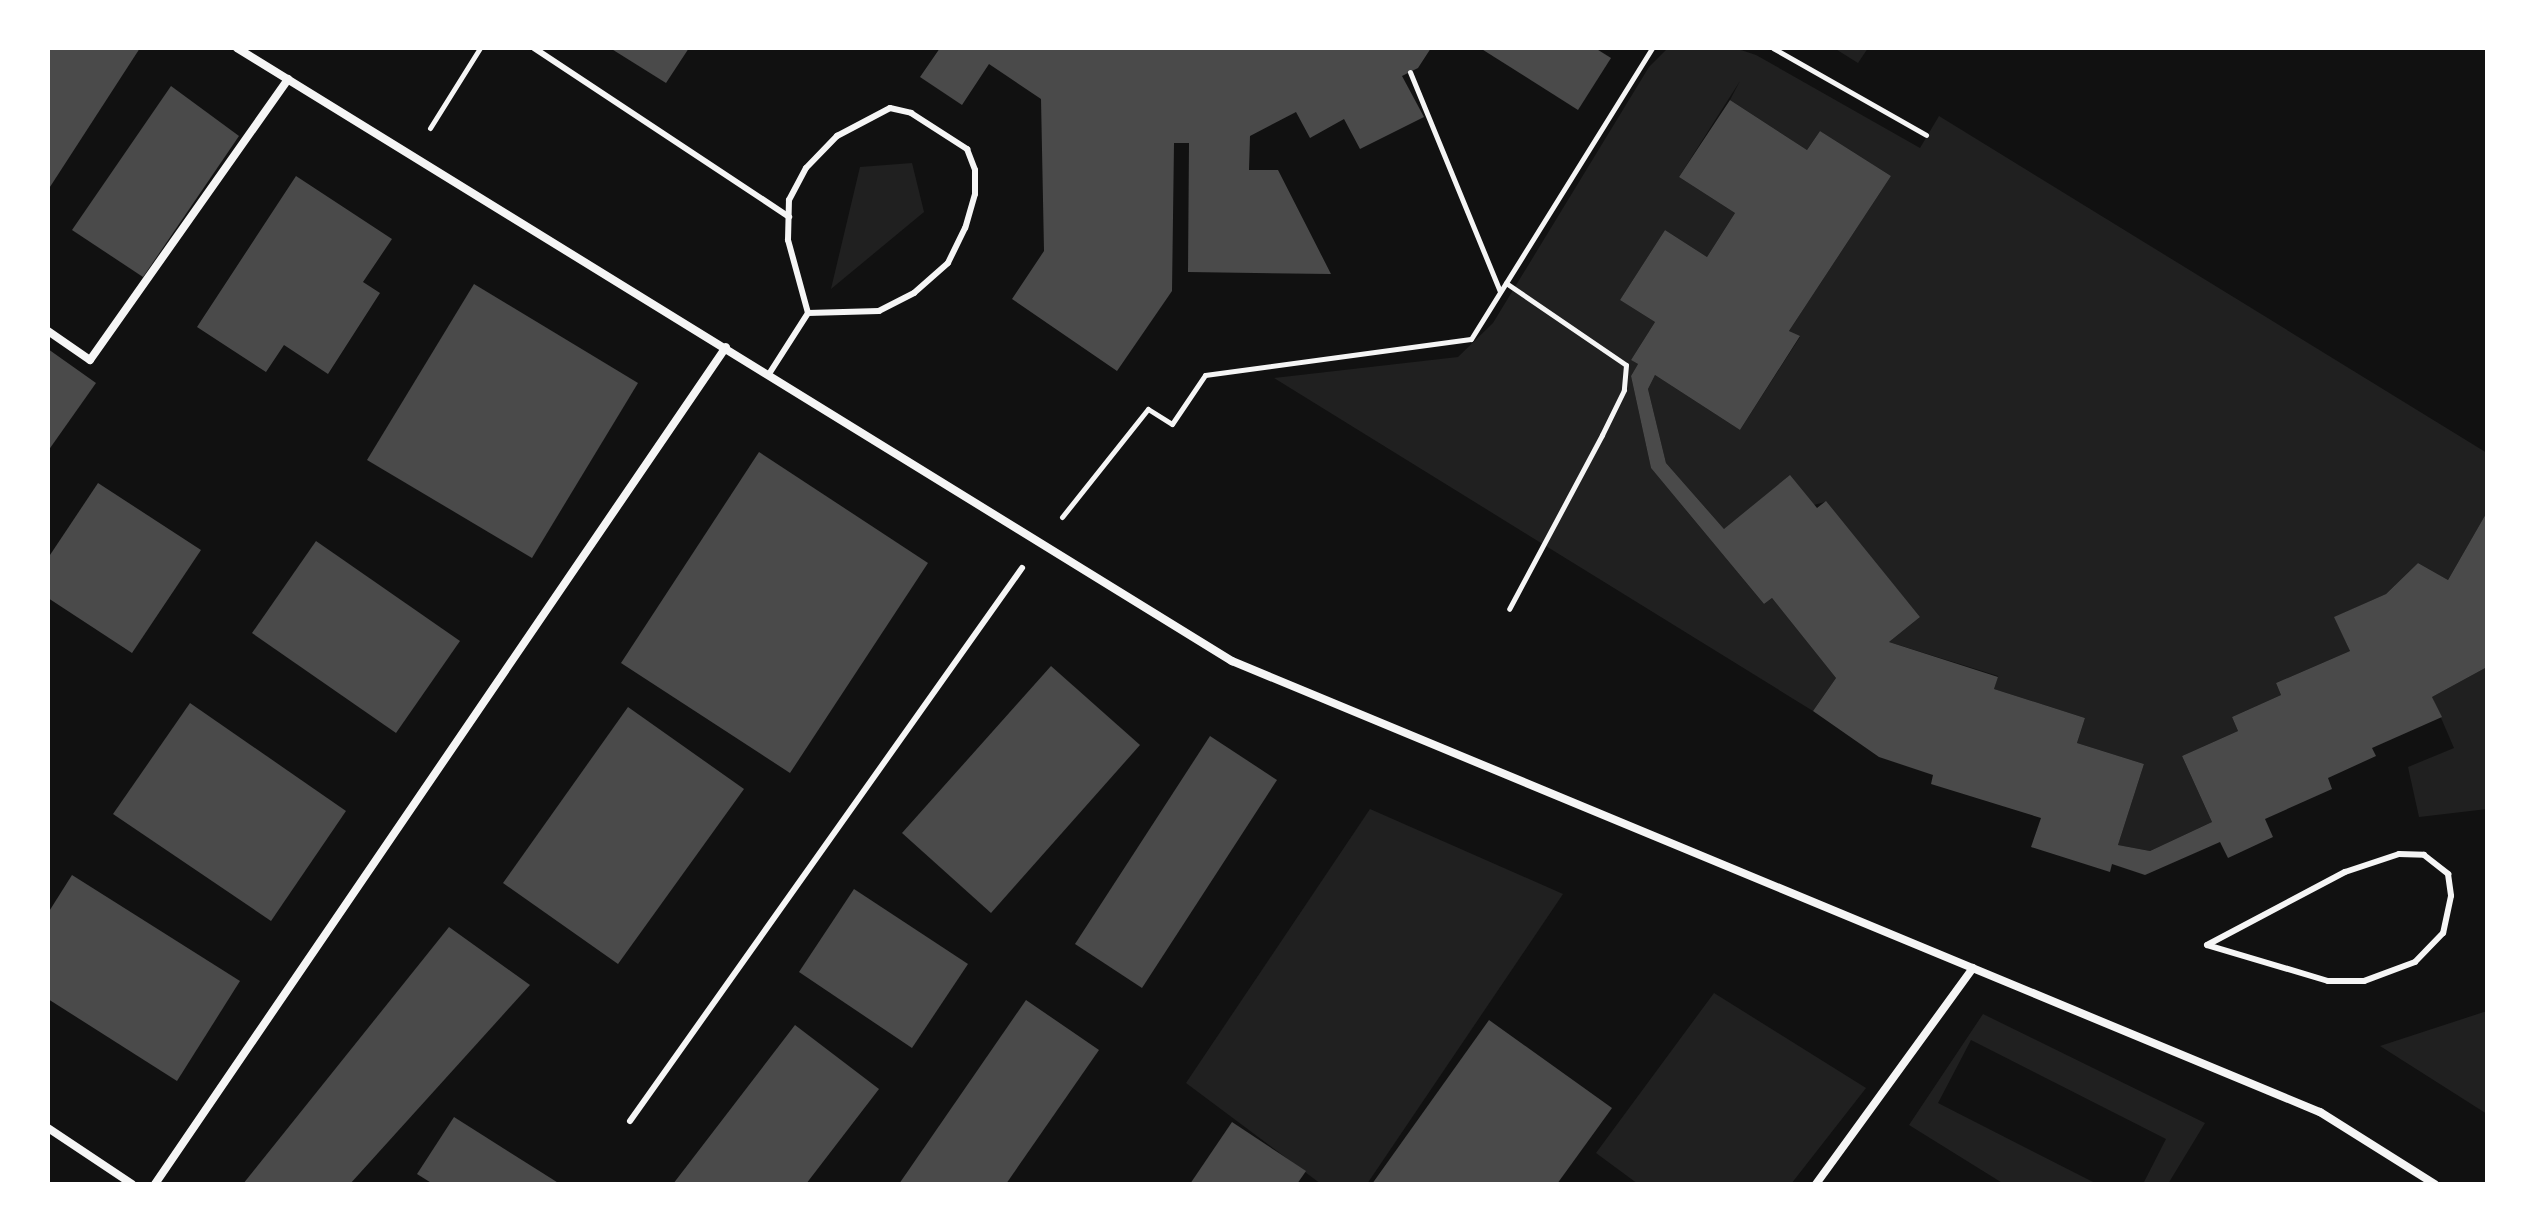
<!DOCTYPE html>
<style>
body{margin:0}
#map{position:relative;width:2535px;height:1232px;overflow:hidden;background:#111;font-family:Lato,sans-serif}
div>[style]{position:absolute}
.green>*{inset:0;background:#202020}
.building>*{inset:0;background:#4a4a4a}
.path>*{height:5px;margin:-2.5px;padding:0 2.5px;transform-origin:2.5px;border-radius:2.5px;background:#f5f5f5}
.service>*{height:6px;margin:-3px;padding:0 3px;transform-origin:3px;border-radius:3px;background:#f5f5f5}
.minor>*{height:8px;margin:-4px;padding:0 4px;transform-origin:4px;border-radius:4px;background:#f5f5f5}
span{translate:-50% -50%;white-space:nowrap;text-align:center;line-height:1.15;-webkit-text-stroke:8px #fff;paint-order:stroke}
.frame{position:absolute;inset:0;border:50px solid #fff;pointer-events:none}
</style>
<div id="map">
<div class="green">
<div style="clip-path:polygon(1668px 48px,1735px 48px,1756px 55px,1920px 148px,1939px 116px,2487px 453px,2487px 512px,2448px 580px,2418px 563px,2386px 594px,2335px 617px,2350px 651px,2276px 683px,2281px 695px,2232px 717px,2238px 731px,2182px 756px,2212px 822px,2150px 851px,2118px 845px,2144px 764px,2077px 743px,2085px 718px,1994px 689px,1998px 676px,1889px 642px,1920px 617px,1825px 502px,1724px 529px,1666px 463px,1648px 389px,1655px 375px,1740px 430px,1800px 337px,1789px 331px,1891px 176px,1820px 131px,1807px 150px,1730px 100px,1740px 81px,1679px 177px,1735px 213px,1707px 257px,1665px 230px,1620px 300px,1655px 322px,1631px 360px,1638px 364px,1631px 376px,1651px 468px,1764px 604px,1772px 598px,1836px 678px,1813px 711px,1274px 378px,1458px 357px,1493px 323px,1649px 67px)"></div>
<div style="clip-path:polygon(1834px 48px,1868px 48px,1858px 63px)"></div>
<div style="clip-path:polygon(912px 163px,924px 212px,831px 289px,860px 167px)"></div>
<div style="clip-path:polygon(2487px 667px,2487px 809px,2419px 817px,2408px 767px,2454px 748px,2432px 697px)"></div>
<div style="clip-path:polygon(1370px 809px,1563px 894px,1367px 1184px,1321px 1184px,1186px 1083px)"></div>
<div style="clip-path:polygon(1714px 993px,1866px 1088px,1791px 1184px,1638px 1184px,1596px 1153px)"></div>
<div style="clip-path:polygon(2487px 1011px,2487px 1114px,2380px 1046px)"></div>
<div style="clip-path:polygon(1983px 1014px,2205px 1123px,2168px 1184px,2143px 1184px,2166px 1139px,1971px 1040px,1938px 1103px,2097px 1184px,2004px 1184px,1909px 1125px)"></div>
</div>
<div class="building">
<div style="clip-path:polygon(48px 48px,140px 48px,48px 190px)"></div>
<div style="clip-path:polygon(610px 48px,689px 48px,666px 83px)"></div>
<div style="clip-path:polygon(940px 48px,1431px 48px,1418px 68px,1402px 76px,1424px 117px,1360px 149px,1344px 119px,1310px 138px,1296px 112px,1250px 136px,1249px 170px,1278px 170px,1331px 274px,1188px 272px,1189px 143px,1174px 143px,1172px 291px,1117px 371px,1012px 299px,1044px 251px,1041px 99px,989px 64px,962px 105px,920px 77px)"></div>
<div style="clip-path:polygon(1480px 48px,1595px 48px,1611px 58px,1578px 110px)"></div>
<div style="clip-path:polygon(171px 86px,239px 136px,143px 277px,72px 230px)"></div>
<div style="clip-path:polygon(1730px 100px,1807px 150px,1820px 131px,1891px 176px,1789px 331px,1800px 336px,1740px 430px,1655px 375px,1648px 389px,1666px 463px,1724px 529px,1790px 475px,1817px 508px,1826px 501px,1920px 617px,1889px 642px,1998px 677px,1994px 689px,2085px 718px,2077px 743px,2144px 764px,2118px 845px,2150px 851px,2212px 822px,2182px 756px,2238px 731px,2232px 717px,2281px 695px,2276px 683px,2350px 651px,2334px 617px,2386px 594px,2418px 563px,2448px 580px,2487px 512px,2487px 667px,2432px 697px,2442px 717px,2372px 748px,2376px 756px,2328px 778px,2332px 789px,2265px 819px,2273px 837px,2228px 858px,2220px 842px,2145px 875px,2112px 864px,2110px 872px,2031px 847px,2041px 818px,1931px 784px,1933px 775px,1879px 757px,1813px 711px,1836px 678px,1772px 598px,1764px 604px,1651px 468px,1631px 376px,1638px 364px,1631px 360px,1655px 322px,1620px 300px,1665px 230px,1707px 257px,1735px 213px,1679px 177px)"></div>
<div style="clip-path:polygon(296px 176px,392px 239px,363px 282px,380px 293px,328px 374px,284px 345px,266px 372px,197px 327px)"></div>
<div style="clip-path:polygon(474px 284px,638px 383px,532px 558px,367px 460px)"></div>
<div style="clip-path:polygon(48px 349px,96px 383px,48px 451px)"></div>
<div style="clip-path:polygon(759px 452px,928px 563px,790px 773px,621px 663px)"></div>
<div style="clip-path:polygon(98px 483px,201px 550px,132px 653px,48px 598px,48px 558px)"></div>
<div style="clip-path:polygon(316px 541px,460px 641px,396px 733px,252px 633px)"></div>
<div style="clip-path:polygon(1051px 666px,1140px 745px,991px 913px,902px 833px)"></div>
<div style="clip-path:polygon(190px 703px,346px 811px,271px 921px,113px 814px)"></div>
<div style="clip-path:polygon(628px 707px,744px 789px,618px 964px,503px 883px)"></div>
<div style="clip-path:polygon(1210px 736px,1277px 780px,1142px 988px,1075px 944px)"></div>
<div style="clip-path:polygon(72px 875px,240px 981px,177px 1081px,48px 999px,48px 913px)"></div>
<div style="clip-path:polygon(854px 889px,968px 964px,912px 1048px,799px 972px)"></div>
<div style="clip-path:polygon(449px 927px,530px 985px,350px 1184px,243px 1184px)"></div>
<div style="clip-path:polygon(1026px 1000px,1099px 1050px,1006px 1184px,899px 1184px)"></div>
<div style="clip-path:polygon(1489px 1020px,1612px 1108px,1557px 1184px,1372px 1184px)"></div>
<div style="clip-path:polygon(795px 1025px,879px 1089px,806px 1184px,673px 1184px)"></div>
<div style="clip-path:polygon(454px 1117px,560px 1184px,433px 1184px,417px 1174px)"></div>
<div style="clip-path:polygon(1232px 1122px,1306px 1171px,1297px 1184px,1190px 1184px)"></div>
</div>
<div class="path">
<div style="left:1773px;top:48px;width:176px;rotate:29.6deg"></div>
<div style="left:1410px;top:72px;width:237px;rotate:67.7deg"></div>
<div style="left:430px;top:128px;width:94px;rotate:-58deg"></div>
<div style="left:1506px;top:283px;width:145px;rotate:34.3deg"></div>
<div style="left:1626px;top:365px;width:25px;rotate:95deg"></div>
<div style="left:1624px;top:390px;width:50px;rotate:116.1deg"></div>
<div style="left:1602px;top:435px;width:197px;rotate:118.1deg"></div>
<div style="left:1062px;top:517px;width:138px;rotate:-51.5deg"></div>
<div style="left:1148px;top:409px;width:28px;rotate:32deg"></div>
<div style="left:1172px;top:424px;width:59px;rotate:-56deg"></div>
<div style="left:1205px;top:375px;width:268px;rotate:-7.7deg"></div>
<div style="left:1471px;top:339px;width:343px;rotate:-58.1deg"></div>
</div>
<div class="service">
<div style="left:534px;top:48px;width:306px;rotate:33.5deg"></div>
<div style="left:890px;top:108px;width:22px;rotate:13deg"></div>
<div style="left:911px;top:113px;width:67px;rotate:32.7deg"></div>
<div style="left:967px;top:149px;width:22px;rotate:69deg"></div>
<div style="left:975px;top:170px;width:24px;rotate:90deg"></div>
<div style="left:975px;top:194px;width:35px;rotate:106deg"></div>
<div style="left:965px;top:228px;width:39px;rotate:116deg"></div>
<div style="left:948px;top:263px;width:45px;rotate:138.6deg"></div>
<div style="left:914px;top:293px;width:39px;rotate:153deg"></div>
<div style="left:879px;top:311px;width:71px;rotate:178.4deg"></div>
<div style="left:808px;top:313px;width:76px;rotate:-105.3deg"></div>
<div style="left:788px;top:240px;width:40px;rotate:-88.6deg"></div>
<div style="left:789px;top:200px;width:36px;rotate:-62deg"></div>
<div style="left:806px;top:168px;width:45px;rotate:-45.9deg"></div>
<div style="left:837px;top:136px;width:60px;rotate:-27.8deg"></div>
<div style="left:769px;top:374px;width:72px;rotate:-57.4deg"></div>
<div style="left:2399px;top:854px;width:25px;rotate:2deg"></div>
<div style="left:2424px;top:855px;width:31px;rotate:38deg"></div>
<div style="left:2448px;top:874px;width:22px;rotate:82deg"></div>
<div style="left:2451px;top:896px;width:38px;rotate:102deg"></div>
<div style="left:2443px;top:933px;width:40px;rotate:134deg"></div>
<div style="left:2415px;top:962px;width:54px;rotate:159.6deg"></div>
<div style="left:2364px;top:981px;width:36px;rotate:180deg"></div>
<div style="left:2328px;top:981px;width:126px;rotate:-163.4deg"></div>
<div style="left:2207px;top:945px;width:156px;rotate:-27.9deg"></div>
<div style="left:2345px;top:872px;width:57px;rotate:-18.4deg"></div>
<div style="left:630px;top:1121px;width:678px;rotate:-54.67deg"></div>
</div>
<div class="minor">
<div style="left:237px;top:48px;width:1169px;rotate:31.64deg"></div>
<div style="left:1232px;top:661px;width:1178px;rotate:22.52deg"></div>
<div style="left:2320px;top:1112px;width:136px;rotate:32.1deg"></div>
<div style="left:48px;top:331px;width:51px;rotate:34.6deg"></div>
<div style="left:90px;top:360px;width:344px;rotate:-54.8deg"></div>
<div style="left:48px;top:1128px;width:101px;rotate:33.7deg"></div>
<div style="left:155px;top:1184px;width:1013px;rotate:-55.7deg"></div>
<div style="left:1816px;top:1184px;width:267px;rotate:-54deg"></div>
</div>
<div class="frame"></div>
</div>
